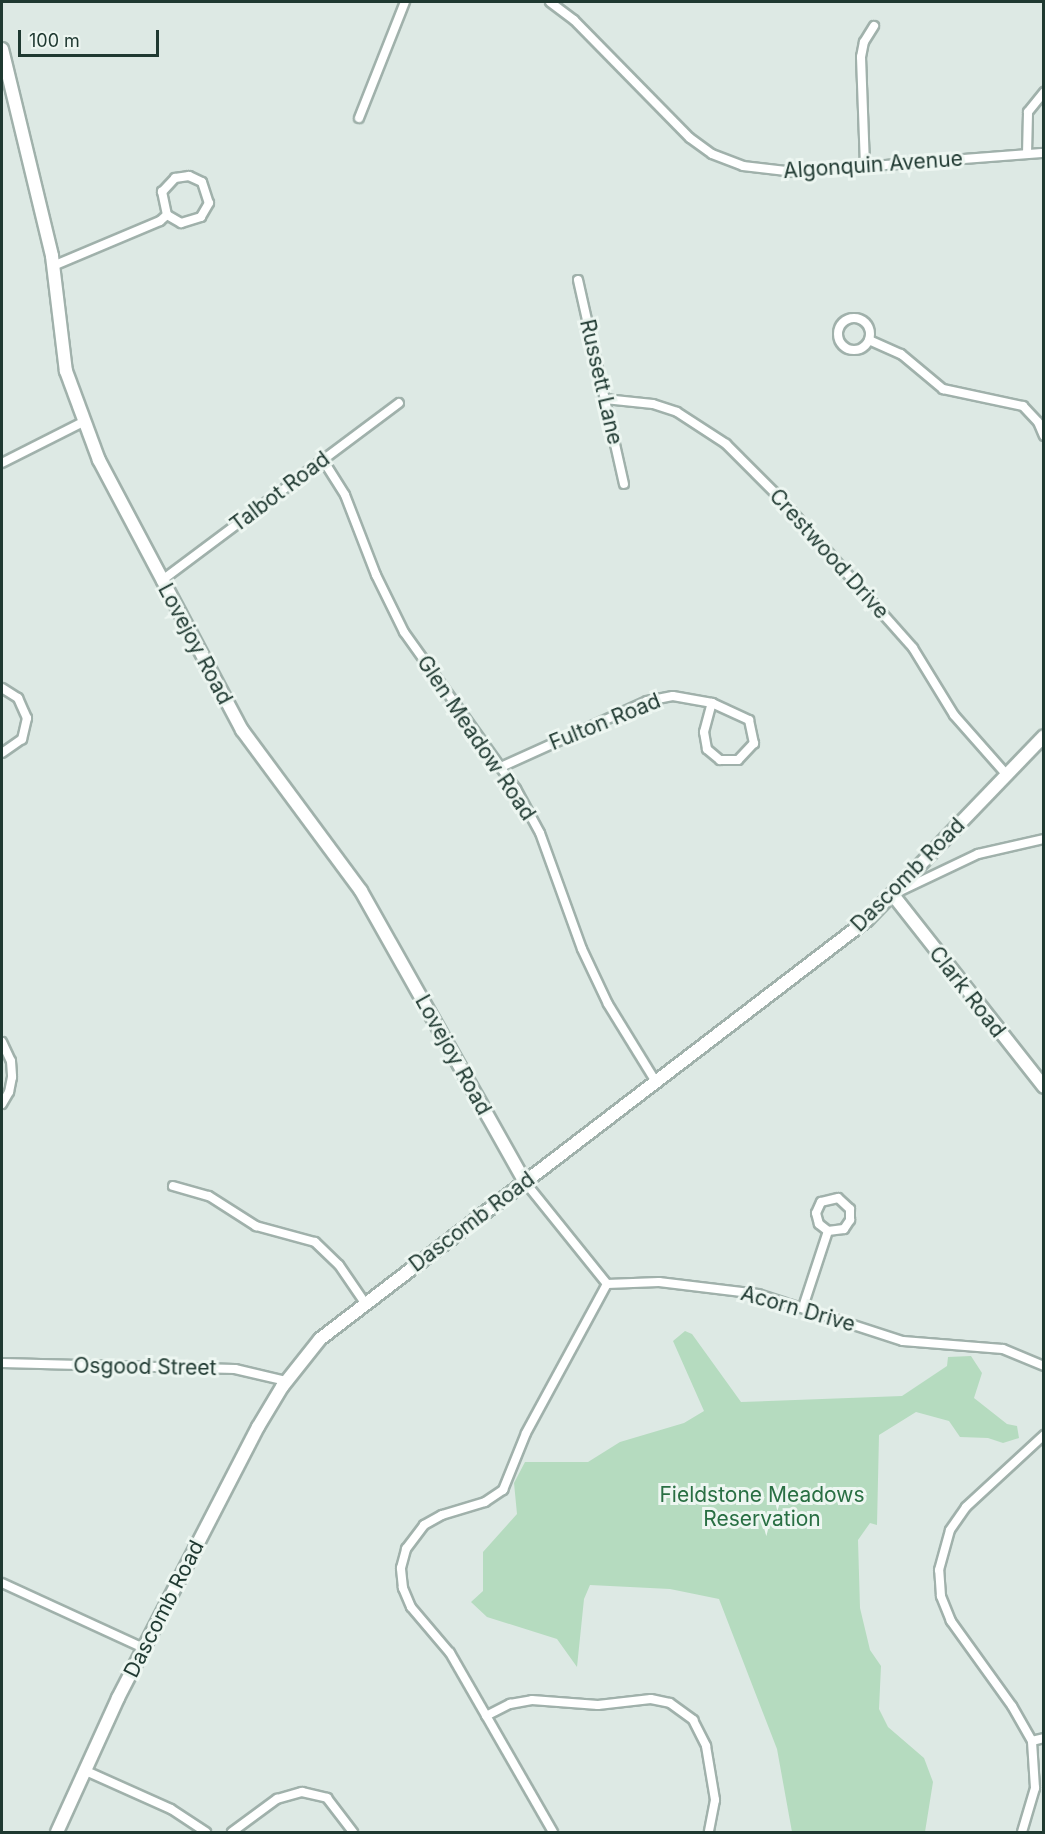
<!DOCTYPE html>
<style>
body{margin:0}
#map{position:relative;width:1045px;height:1834px;overflow:hidden;background:#dde9e4;font-family:Inter,sans-serif}
div>[style]{position:absolute}
.green>*{inset:0;background:#b5dbbf}
.roads{filter:drop-shadow(2px 0 #a0b1ab) drop-shadow(-2px 0 #a0b1ab) drop-shadow(0 2px #a0b1ab) drop-shadow(0 -2px #a0b1ab)}
.street>*{height:8px;margin:-4px;padding:0 4px;transform-origin:4px;border-radius:4px;background:#fff}
.street>.ring{margin:-4px;padding:0;box-sizing:content-box;background:none;border:8px solid #fff;border-radius:50%}
.secondary>*{height:12px;margin:-6px;padding:0 6px;transform-origin:6px;border-radius:6px;background:#fff}
span{translate:-50% -50%;white-space:nowrap;text-align:center;line-height:1.15;-webkit-text-stroke:6px #edf6f1;paint-order:stroke}
.street-label{font-size:21px;color:#1f3931}
.park-label{font-size:21px;color:#296f43}
.frame{position:absolute;inset:0;border:3px solid #1f3931;pointer-events:none}
.scale{position:absolute;left:18px;top:30px;width:141px;height:27px;box-sizing:border-box;border:3px solid #1f3931;border-top:0;padding-left:8px;font-size:18px;line-height:21px;white-space:nowrap;color:#1f3931;-webkit-text-stroke:4px #edf6f1;paint-order:stroke}
</style>
<div id="map">
<div class="green">
<div style="clip-path:polygon(685px 1331px,692px 1334px,741px 1402px,902px 1396px,947px 1366px,948px 1357px,971px 1356px,982px 1373px,974px 1398px,1007px 1424px,1017px 1426px,1019px 1438px,1003px 1443px,988px 1438px,960px 1437px,949px 1421px,916px 1412px,879px 1435px,877px 1525px,870px 1523px,858px 1540px,860px 1608px,870px 1650px,881px 1666px,879px 1709px,888px 1727px,924px 1758px,933px 1782px,925px 1832px,792px 1832px,777px 1749px,719px 1599px,670px 1589px,590px 1585px,584px 1599px,577px 1667px,557px 1639px,487px 1617px,471px 1602px,483px 1591px,483px 1552px,517px 1514px,514px 1483px,525px 1462px,588px 1462px,620px 1442px,684px 1423px,704px 1411px,673px 1341px)"></div>
</div>
<div class="roads">
<div class="street">
<div style="left:550px;top:2px;width:30px;rotate:37deg"></div>
<div style="left:574px;top:20px;width:165px;rotate:45.5deg"></div>
<div style="left:690px;top:138px;width:27px;rotate:36deg"></div>
<div style="left:712px;top:154px;width:33px;rotate:21deg"></div>
<div style="left:743px;top:166px;width:52px;rotate:6.6deg"></div>
<div style="left:795px;top:172px;width:250px;rotate:-4.4deg"></div>
<div style="left:359px;top:118px;width:125px;rotate:-68.4deg"></div>
<div style="left:1027px;top:154px;width:42px;rotate:-88.6deg"></div>
<div style="left:1028px;top:112px;width:26px;rotate:-51deg"></div>
<div style="left:865px;top:166px;width:109px;rotate:-92.1deg"></div>
<div style="left:861px;top:57px;width:15px;rotate:-79deg"></div>
<div style="left:864px;top:42px;width:19px;rotate:-58deg"></div>
<div style="left:53px;top:266px;width:116px;rotate:-22.8deg"></div>
<div style="left:160px;top:221px;width:9px;rotate:-41deg"></div>
<div style="left:167px;top:215px;width:24px;rotate:-102deg"></div>
<div style="left:162px;top:192px;width:19px;rotate:-47deg"></div>
<div style="left:175px;top:178px;width:14px;rotate:-8deg"></div>
<div style="left:189px;top:176px;width:14px;rotate:25deg"></div>
<div style="left:202px;top:182px;width:22px;rotate:72deg"></div>
<div style="left:209px;top:203px;width:16px;rotate:120deg"></div>
<div style="left:201px;top:217px;width:21px;rotate:163deg"></div>
<div style="left:181px;top:223px;width:16px;rotate:-150deg"></div>
<div style="left:578px;top:280px;width:209px;rotate:77.3deg"></div>
<div class="ring" style="left:838px;top:318px;width:24px;height:24px"></div>
<div style="left:869px;top:340px;width:35px;rotate:24deg"></div>
<div style="left:901px;top:354px;width:55px;rotate:39.8deg"></div>
<div style="left:943px;top:389px;width:82px;rotate:12deg"></div>
<div style="left:1023px;top:406px;width:22px;rotate:47deg"></div>
<div style="left:1038px;top:422px;width:15px;rotate:67deg"></div>
<div style="left:605px;top:399px;width:48px;rotate:5.9deg"></div>
<div style="left:653px;top:404px;width:25px;rotate:18deg"></div>
<div style="left:677px;top:412px;width:59px;rotate:33.1deg"></div>
<div style="left:726px;top:444px;width:76px;rotate:45deg"></div>
<div style="left:780px;top:498px;width:200px;rotate:48.4deg"></div>
<div style="left:913px;top:648px;width:79px;rotate:58.5deg"></div>
<div style="left:954px;top:715px;width:79px;rotate:48.6deg"></div>
<div style="left:323px;top:460px;width:41px;rotate:57.8deg"></div>
<div style="left:345px;top:495px;width:86px;rotate:68.8deg"></div>
<div style="left:376px;top:575px;width:64px;rotate:63.8deg"></div>
<div style="left:404px;top:632px;width:193px;rotate:54.5deg"></div>
<div style="left:516px;top:789px;width:50px;rotate:61.4deg"></div>
<div style="left:540px;top:833px;width:123px;rotate:70.1deg"></div>
<div style="left:582px;top:949px;width:61px;rotate:64.7deg"></div>
<div style="left:608px;top:1004px;width:92px;rotate:58.4deg"></div>
<div style="left:2px;top:463px;width:91px;rotate:-26.8deg"></div>
<div style="left:161px;top:581px;width:297px;rotate:-36.8deg"></div>
<div style="left:2px;top:688px;width:19px;rotate:32deg"></div>
<div style="left:18px;top:698px;width:22px;rotate:66deg"></div>
<div style="left:27px;top:718px;width:22px;rotate:103deg"></div>
<div style="left:22px;top:739px;width:24px;rotate:145deg"></div>
<div style="left:501px;top:767px;width:160px;rotate:-24.3deg"></div>
<div style="left:647px;top:701px;width:26px;rotate:-11deg"></div>
<div style="left:673px;top:696px;width:40px;rotate:10deg"></div>
<div style="left:712px;top:703px;width:41px;rotate:24.7deg"></div>
<div style="left:749px;top:720px;width:24px;rotate:78deg"></div>
<div style="left:754px;top:743px;width:23px;rotate:133deg"></div>
<div style="left:738px;top:760px;width:18px;rotate:180deg"></div>
<div style="left:720px;top:760px;width:17px;rotate:-140deg"></div>
<div style="left:707px;top:749px;width:17px;rotate:-100deg"></div>
<div style="left:704px;top:732px;width:30px;rotate:-75deg"></div>
<div style="left:896px;top:893px;width:91px;rotate:-25.4deg"></div>
<div style="left:978px;top:854px;width:68px;rotate:-12.8deg"></div>
<div style="left:2px;top:1042px;width:21px;rotate:65deg"></div>
<div style="left:11px;top:1061px;width:16px;rotate:86deg"></div>
<div style="left:12px;top:1077px;width:15px;rotate:101deg"></div>
<div style="left:9px;top:1092px;width:14px;rotate:120deg"></div>
<div style="left:525px;top:1182px;width:131px;rotate:51.2deg"></div>
<div style="left:607px;top:1284px;width:52px;rotate:-2.2deg"></div>
<div style="left:659px;top:1282px;width:100px;rotate:6.9deg"></div>
<div style="left:758px;top:1294px;width:152px;rotate:18deg"></div>
<div style="left:903px;top:1341px;width:100px;rotate:4.6deg"></div>
<div style="left:1003px;top:1349px;width:44px;rotate:22.5deg"></div>
<div style="left:173px;top:1186px;width:37px;rotate:16deg"></div>
<div style="left:209px;top:1196px;width:56px;rotate:32.6deg"></div>
<div style="left:256px;top:1226px;width:61px;rotate:15.2deg"></div>
<div style="left:315px;top:1242px;width:33px;rotate:44deg"></div>
<div style="left:339px;top:1265px;width:46px;rotate:55.6deg"></div>
<div style="left:803px;top:1307px;width:80px;rotate:-71.8deg"></div>
<div style="left:828px;top:1231px;width:16px;rotate:-7deg"></div>
<div style="left:844px;top:1229px;width:11px;rotate:-56deg"></div>
<div style="left:850px;top:1220px;width:11px;rotate:-90deg"></div>
<div style="left:850px;top:1209px;width:16px;rotate:-137deg"></div>
<div style="left:838px;top:1198px;width:17px;rotate:167deg"></div>
<div style="left:821px;top:1202px;width:12px;rotate:114deg"></div>
<div style="left:816px;top:1213px;width:11px;rotate:75deg"></div>
<div style="left:819px;top:1224px;width:11px;rotate:38deg"></div>
<div style="left:2px;top:1363px;width:233px;rotate:1.5deg"></div>
<div style="left:235px;top:1369px;width:52px;rotate:13.2deg"></div>
<div style="left:2px;top:1583px;width:155px;rotate:24.7deg"></div>
<div style="left:486px;top:1716px;width:27px;rotate:-27deg"></div>
<div style="left:510px;top:1704px;width:22px;rotate:-10deg"></div>
<div style="left:532px;top:1700px;width:66px;rotate:4.3deg"></div>
<div style="left:598px;top:1705px;width:53px;rotate:-6.5deg"></div>
<div style="left:651px;top:1699px;width:19px;rotate:12deg"></div>
<div style="left:670px;top:1703px;width:29px;rotate:36deg"></div>
<div style="left:693px;top:1720px;width:29px;rotate:63deg"></div>
<div style="left:706px;top:1746px;width:55px;rotate:80.5deg"></div>
<div style="left:715px;top:1800px;width:33px;rotate:101deg"></div>
<div style="left:1032px;top:1741px;width:12px;rotate:-14deg"></div>
<div style="left:86px;top:1771px;width:93px;rotate:24.1deg"></div>
<div style="left:171px;top:1809px;width:42px;rotate:33.3deg"></div>
<div style="left:232px;top:1832px;width:56px;rotate:-36.3deg"></div>
<div style="left:277px;top:1799px;width:26px;rotate:-16deg"></div>
<div style="left:302px;top:1792px;width:26px;rotate:13deg"></div>
<div style="left:327px;top:1798px;width:43px;rotate:52.6deg"></div>
<div style="left:553px;top:1832px;width:207px;rotate:-119.9deg"></div>
<div style="left:450px;top:1653px;width:60px;rotate:-130.3deg"></div>
<div style="left:411px;top:1607px;width:21px;rotate:-113deg"></div>
<div style="left:403px;top:1588px;width:20px;rotate:-96deg"></div>
<div style="left:401px;top:1568px;width:20px;rotate:-75deg"></div>
<div style="left:406px;top:1549px;width:30px;rotate:-53deg"></div>
<div style="left:424px;top:1525px;width:21px;rotate:-29deg"></div>
<div style="left:442px;top:1515px;width:45px;rotate:-16.8deg"></div>
<div style="left:485px;top:1502px;width:22px;rotate:-34deg"></div>
<div style="left:503px;top:1490px;width:61px;rotate:-68deg"></div>
<div style="left:526px;top:1433px;width:170px;rotate:-61.5deg"></div>
<div style="left:1022px;top:1832px;width:46px;rotate:-73.5deg"></div>
<div style="left:1035px;top:1788px;width:47px;rotate:-93.7deg"></div>
<div style="left:1032px;top:1741px;width:40px;rotate:-119.7deg"></div>
<div style="left:1012px;top:1706px;width:105px;rotate:-125.7deg"></div>
<div style="left:951px;top:1621px;width:27px;rotate:-112deg"></div>
<div style="left:941px;top:1596px;width:26px;rotate:-94deg"></div>
<div style="left:939px;top:1570px;width:41px;rotate:-74.6deg"></div>
<div style="left:950px;top:1530px;width:28px;rotate:-55deg"></div>
<div style="left:966px;top:1507px;width:106px;rotate:-42.7deg"></div>
</div>
<div class="secondary">
<div style="left:2px;top:49px;width:213px;rotate:76.4deg"></div>
<div style="left:52px;top:256px;width:116px;rotate:83.1deg"></div>
<div style="left:66px;top:371px;width:95px;rotate:69.7deg"></div>
<div style="left:99px;top:460px;width:306px;rotate:62.1deg"></div>
<div style="left:242px;top:730px;width:200px;rotate:53.5deg"></div>
<div style="left:361px;top:891px;width:334px;rotate:60.6deg"></div>
<div style="left:893px;top:895px;width:244px;rotate:51.8deg"></div>
<div style="left:57px;top:1832px;width:147px;rotate:-65.5deg"></div>
<div style="left:118px;top:1698px;width:305px;rotate:-62.7deg"></div>
<div style="left:258px;top:1427px;width:47px;rotate:-59deg"></div>
<div style="left:282px;top:1387px;width:61px;rotate:-51.6deg"></div>
<div style="left:320px;top:1339px;width:689px;rotate:-37.45deg"></div>
<div style="left:867px;top:920px;width:255px;rotate:-46.1deg"></div>
</div>
</div>
<div class="street-label">
<span style="left:873px;top:165px;rotate:-4deg">Algonquin Avenue</span>
<span style="left:601px;top:382px;rotate:77deg">Russett Lane</span>
<span style="left:280px;top:492px;rotate:-37deg">Talbot Road</span>
<span style="left:829px;top:554px;rotate:48deg">Crestwood Drive</span>
<span style="left:195px;top:644px;rotate:62deg">Lovejoy Road</span>
<span style="left:605px;top:722px;rotate:-22deg">Fulton Road</span>
<span style="left:476px;top:738px;rotate:56deg">Glen Meadow Road</span>
<span style="left:908px;top:875px;rotate:-45deg">Dascomb Road</span>
<span style="left:967px;top:992px;rotate:52deg">Clark Road</span>
<span style="left:453px;top:1055px;rotate:61deg">Lovejoy Road</span>
<span style="left:472px;top:1222px;rotate:-37deg">Dascomb Road</span>
<span style="left:798px;top:1309px;rotate:16deg">Acorn Drive</span>
<span style="left:145px;top:1367px;rotate:1deg">Osgood Street</span>
<span style="left:164px;top:1609px;rotate:-63deg">Dascomb Road</span>
</div>
<div class="park-label">
<span style="left:762px;top:1507px">Fieldstone Meadows<br>Reservation</span>
</div>
<div class="frame"></div>
<div class="scale">100 m</div>
</div>
